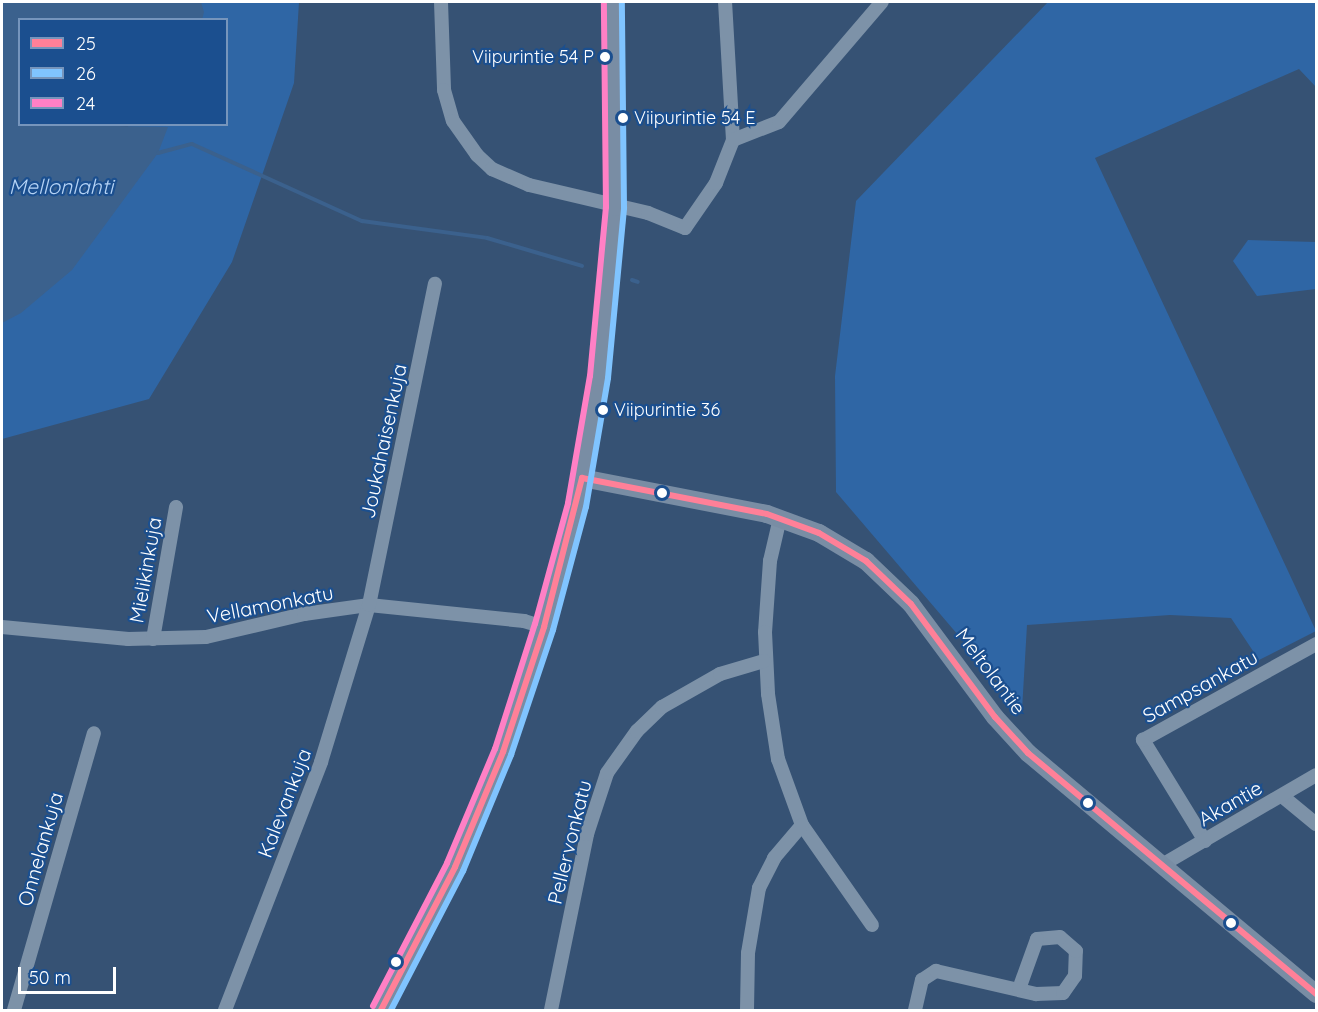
<!DOCTYPE html>
<style>
body{margin:0}
#map{position:relative;width:1318px;height:1012px;overflow:hidden;background:#365274;font-family:Quicksand,sans-serif}
div>[style]{position:absolute}
.green>*{inset:0;background:#2f66a5}
.water>*{inset:0;background:#3b618d}
.stream>*{height:4px;margin:-2px;padding:0 2px;transform-origin:2px;border-radius:2px;background:#3b618d}
.street>*{height:14px;margin:-7px;padding:0 7px;transform-origin:7px;border-radius:7px;background:#7d92a8}
.secondary>*{height:18px;margin:-9px;padding:0 9px;transform-origin:9px;border-radius:9px;background:#798da4}
.bus-1>*{height:6px;margin:-3px;padding:0 3px;transform-origin:3px;border-radius:3px;background:#ff8098}
.bus-2>*{height:6px;margin:-3px;padding:0 3px;transform-origin:3px;border-radius:3px;background:#80c4ff}
.bus-3>*{height:6px;margin:-3px;padding:0 3px;transform-origin:3px;border-radius:3px;background:#ff80c5}
.dots>*{width:16px;height:16px;translate:-50% -50%;box-sizing:border-box;border:3px solid #1b4f8f;border-radius:50%}
span{translate:-50% -50%;white-space:nowrap;text-align:center;line-height:1.15;-webkit-text-stroke:4.5px #1b4f8f;paint-order:stroke}
.bus-label{font-size:18px;color:#fff}
.right{translate:-100% -50%;text-align:right}
.left{translate:0 -50%;text-align:left}
.street-label{font-size:20px;color:#fff}
.water-label{font-size:21px;color:#b5d3f5;font-style:italic}
.frame{position:absolute;inset:0;border:3px solid #fff;pointer-events:none}
.legend{position:absolute;left:18px;top:18px;width:210px;height:108px;box-sizing:border-box;background:#1b4f8f;border:2px solid #7695bc;margin:0;padding:8px 10px;list-style:none;font-size:18px;color:#fff}
.legend li{display:flex;align-items:center;gap:12px;height:30px}
.legend b{width:30px;border:2px solid #7695bc}
.scale{position:absolute;left:18px;top:967px;width:98px;height:27px;box-sizing:border-box;border:3px solid #fff;border-top:0;padding-left:8px;font-size:18px;line-height:21px;white-space:nowrap;color:#fff;-webkit-text-stroke:4px #1b4f8f;paint-order:stroke}
</style>
<div id="map">
<div class="green">
<div style="clip-path:polygon(194px 2px,299px 2px,294px 83px,232px 262px,149px 399px,2px 439px,2px 304px,129px 125px,226px 124px,226px 20px,192px 19px)"></div>
<div style="clip-path:polygon(1048px 2px,1316px 2px,1316px 87px,1299px 69px,1095px 158px,1316px 631px,1259px 660px,1231px 618px,1170px 615px,1027px 625px,1022px 710px,836px 492px,835px 376px,856px 201px)"></div>
<div style="clip-path:polygon(1248px 240px,1316px 242px,1316px 289px,1257px 296px,1233px 261px)"></div>
</div>
<div class="water">
<div style="clip-path:polygon(2px 2px,201px 2px,204px 12px,202px 20px,20px 20px,20px 124px,168px 127px,158px 153px,72px 270px,21px 313px,2px 323px)"></div>
</div>
<div class="stream">
<div style="left:158px;top:153px;width:35px;rotate:-15deg"></div>
<div style="left:192px;top:144px;width:187px;rotate:24.4deg"></div>
<div style="left:362px;top:221px;width:126px;rotate:7.7deg"></div>
<div style="left:487px;top:238px;width:99px;rotate:16.4deg"></div>
<div style="left:632px;top:280px;width:6px;rotate:18deg"></div>
</div>
<div class="street">
<div style="left:441px;top:2px;width:88px;rotate:88deg"></div>
<div style="left:444px;top:90px;width:32px;rotate:74deg"></div>
<div style="left:453px;top:121px;width:42px;rotate:54.8deg"></div>
<div style="left:477px;top:155px;width:21px;rotate:43deg"></div>
<div style="left:492px;top:169px;width:40px;rotate:23.4deg"></div>
<div style="left:529px;top:185px;width:122px;rotate:13.2deg"></div>
<div style="left:648px;top:213px;width:40px;rotate:22deg"></div>
<div style="left:685px;top:228px;width:55px;rotate:-55.4deg"></div>
<div style="left:716px;top:183px;width:46px;rotate:-68.4deg"></div>
<div style="left:733px;top:140px;width:138px;rotate:-93.3deg"></div>
<div style="left:733px;top:140px;width:49px;rotate:-21.4deg"></div>
<div style="left:779px;top:122px;width:158px;rotate:-49.4deg"></div>
<div style="left:780px;top:518px;width:44px;rotate:103.1deg"></div>
<div style="left:770px;top:561px;width:71px;rotate:94deg"></div>
<div style="left:765px;top:632px;width:62px;rotate:87.2deg"></div>
<div style="left:768px;top:694px;width:66px;rotate:81.3deg"></div>
<div style="left:778px;top:759px;width:70px;rotate:70deg"></div>
<div style="left:802px;top:825px;width:122px;rotate:55deg"></div>
<div style="left:2px;top:627px;width:127px;rotate:5.4deg"></div>
<div style="left:128px;top:639px;width:78px;rotate:-1.5deg"></div>
<div style="left:206px;top:637px;width:101px;rotate:-13.2deg"></div>
<div style="left:304px;top:614px;width:66px;rotate:-7.9deg"></div>
<div style="left:369px;top:605px;width:156px;rotate:5.9deg"></div>
<div style="left:524px;top:621px;width:21px;rotate:17deg"></div>
<div style="left:153px;top:639px;width:134px;rotate:-80.1deg"></div>
<div style="left:1282px;top:796px;width:44px;rotate:39.5deg"></div>
<div style="left:1205px;top:841px;width:119px;rotate:-121.5deg"></div>
<div style="left:1143px;top:740px;width:198px;rotate:-29deg"></div>
<div style="left:1162px;top:865px;width:178px;rotate:-30.3deg"></div>
<div style="left:14px;top:1010px;width:288px;rotate:-73.9deg"></div>
<div style="left:225px;top:1010px;width:266px;rotate:-68.8deg"></div>
<div style="left:321px;top:762px;width:164px;rotate:-73deg"></div>
<div style="left:369px;top:605px;width:328px;rotate:-78.4deg"></div>
<div style="left:551px;top:1010px;width:180px;rotate:-78.4deg"></div>
<div style="left:587px;top:834px;width:64px;rotate:-71.8deg"></div>
<div style="left:607px;top:773px;width:52px;rotate:-54.5deg"></div>
<div style="left:637px;top:731px;width:35px;rotate:-44deg"></div>
<div style="left:662px;top:707px;width:67px;rotate:-29.6deg"></div>
<div style="left:720px;top:674px;width:46px;rotate:-16.5deg"></div>
<div style="left:747px;top:1010px;width:57px;rotate:-89deg"></div>
<div style="left:748px;top:953px;width:66px;rotate:-80.4deg"></div>
<div style="left:759px;top:888px;width:34px;rotate:-63deg"></div>
<div style="left:774px;top:858px;width:43px;rotate:-49.7deg"></div>
<div style="left:915px;top:1010px;width:31px;rotate:-77deg"></div>
<div style="left:922px;top:980px;width:17px;rotate:-33deg"></div>
<div style="left:936px;top:971px;width:103px;rotate:13deg"></div>
<div style="left:1036px;top:994px;width:27px;rotate:-2deg"></div>
<div style="left:1063px;top:993px;width:21px;rotate:-55deg"></div>
<div style="left:1075px;top:976px;width:25px;rotate:-88deg"></div>
<div style="left:1076px;top:951px;width:21px;rotate:-139deg"></div>
<div style="left:1060px;top:937px;width:23px;rotate:175deg"></div>
<div style="left:1037px;top:939px;width:53px;rotate:109.8deg"></div>
</div>
<div class="secondary">
<div style="left:582px;top:478px;width:188px;rotate:11deg"></div>
<div style="left:767px;top:514px;width:55px;rotate:20.1deg"></div>
<div style="left:819px;top:533px;width:55px;rotate:30.8deg"></div>
<div style="left:866px;top:561px;width:62px;rotate:43.7deg"></div>
<div style="left:911px;top:604px;width:141px;rotate:53.4deg"></div>
<div style="left:995px;top:717px;width:49px;rotate:47.5deg"></div>
<div style="left:1028px;top:753px;width:376px;rotate:39.9deg"></div>
<div style="left:381px;top:1010px;width:161px;rotate:-62.6deg"></div>
<div style="left:455px;top:867px;width:125px;rotate:-67.3deg"></div>
<div style="left:503px;top:752px;width:132px;rotate:-71.8deg"></div>
<div style="left:544px;top:627px;width:126px;rotate:-74.9deg"></div>
<div style="left:577px;top:505px;width:130px;rotate:-80.2deg"></div>
<div style="left:599px;top:377px;width:171px;rotate:-84.6deg"></div>
<div style="left:615px;top:207px;width:205px;rotate:-90.6deg"></div>
</div>
<div class="bus-1">
<div style="left:582px;top:478px;width:188px;rotate:11deg"></div>
<div style="left:767px;top:514px;width:55px;rotate:20.1deg"></div>
<div style="left:819px;top:533px;width:55px;rotate:30.8deg"></div>
<div style="left:866px;top:561px;width:62px;rotate:43.7deg"></div>
<div style="left:911px;top:604px;width:141px;rotate:53.4deg"></div>
<div style="left:995px;top:717px;width:49px;rotate:47.5deg"></div>
<div style="left:1028px;top:753px;width:376px;rotate:39.9deg"></div>
<div style="left:381px;top:1010px;width:161px;rotate:-62.6deg"></div>
<div style="left:455px;top:867px;width:125px;rotate:-67.3deg"></div>
<div style="left:503px;top:752px;width:132px;rotate:-71.8deg"></div>
<div style="left:544px;top:627px;width:154px;rotate:-75.7deg"></div>
</div>
<div class="bus-2">
<div style="left:391px;top:1010px;width:157px;rotate:-62.6deg"></div>
<div style="left:463px;top:871px;width:126px;rotate:-67.5deg"></div>
<div style="left:511px;top:755px;width:132px;rotate:-71.4deg"></div>
<div style="left:553px;top:630px;width:127px;rotate:-75deg"></div>
<div style="left:586px;top:507px;width:131px;rotate:-80.3deg"></div>
<div style="left:608px;top:378px;width:171px;rotate:-84.6deg"></div>
<div style="left:624px;top:208px;width:206px;rotate:-90.6deg"></div>
</div>
<div class="bus-3">
<div style="left:373px;top:1006px;width:161px;rotate:-62.6deg"></div>
<div style="left:447px;top:863px;width:124px;rotate:-67.2deg"></div>
<div style="left:495px;top:749px;width:131px;rotate:-72.3deg"></div>
<div style="left:535px;top:624px;width:125px;rotate:-74.7deg"></div>
<div style="left:568px;top:503px;width:129px;rotate:-80.2deg"></div>
<div style="left:590px;top:376px;width:170px;rotate:-84.6deg"></div>
<div style="left:606px;top:207px;width:205px;rotate:-90.6deg"></div>
</div>
<div class="dots">
<div style="left:605px;top:57px;background:#fff"></div>
<div style="left:623px;top:118px;background:#fff"></div>
<div style="left:603px;top:410px;background:#fff"></div>
<div style="left:662px;top:493px;background:#fff"></div>
<div style="left:1088px;top:803px;background:#fff"></div>
<div style="left:1231px;top:923px;background:#fff"></div>
<div style="left:396px;top:962px;background:#fff"></div>
</div>
<div class="bus-label">
<span class="right" style="left:594px;top:57px">Viipurintie 54 P</span>
<span class="left" style="left:634px;top:118px">Viipurintie 54 E</span>
<span class="left" style="left:614px;top:410px">Viipurintie 36</span>
</div>
<div class="street-label">
<span style="left:383px;top:441px;rotate:-78deg">Joukahaisenkuja</span>
<span style="left:145px;top:570px;rotate:-80deg">Mielikinkuja</span>
<span style="left:270px;top:604px;rotate:-11deg">Vellamonkatu</span>
<span style="left:991px;top:671px;rotate:53deg">Meltolantie</span>
<span style="left:1200px;top:686px;rotate:-29deg">Sampsankatu</span>
<span style="left:284px;top:803px;rotate:-69deg">Kalevankuja</span>
<span style="left:1230px;top:803px;rotate:-30deg">Akantie</span>
<span style="left:569px;top:842px;rotate:-76deg">Pellervonkatu</span>
<span style="left:40px;top:849px;rotate:-74deg">Onnelankuja</span>
</div>
<div class="water-label">
<span style="left:61px;top:186px">Mellonlahti</span>
</div>
<div class="frame"></div>
<ul class="legend">
<li><b style="height:8px;background:#ff8098"></b>25</li>
<li><b style="height:8px;background:#80c4ff"></b>26</li>
<li><b style="height:8px;background:#ff80c5"></b>24</li>
</ul>
<div class="scale">50 m</div>
</div>
